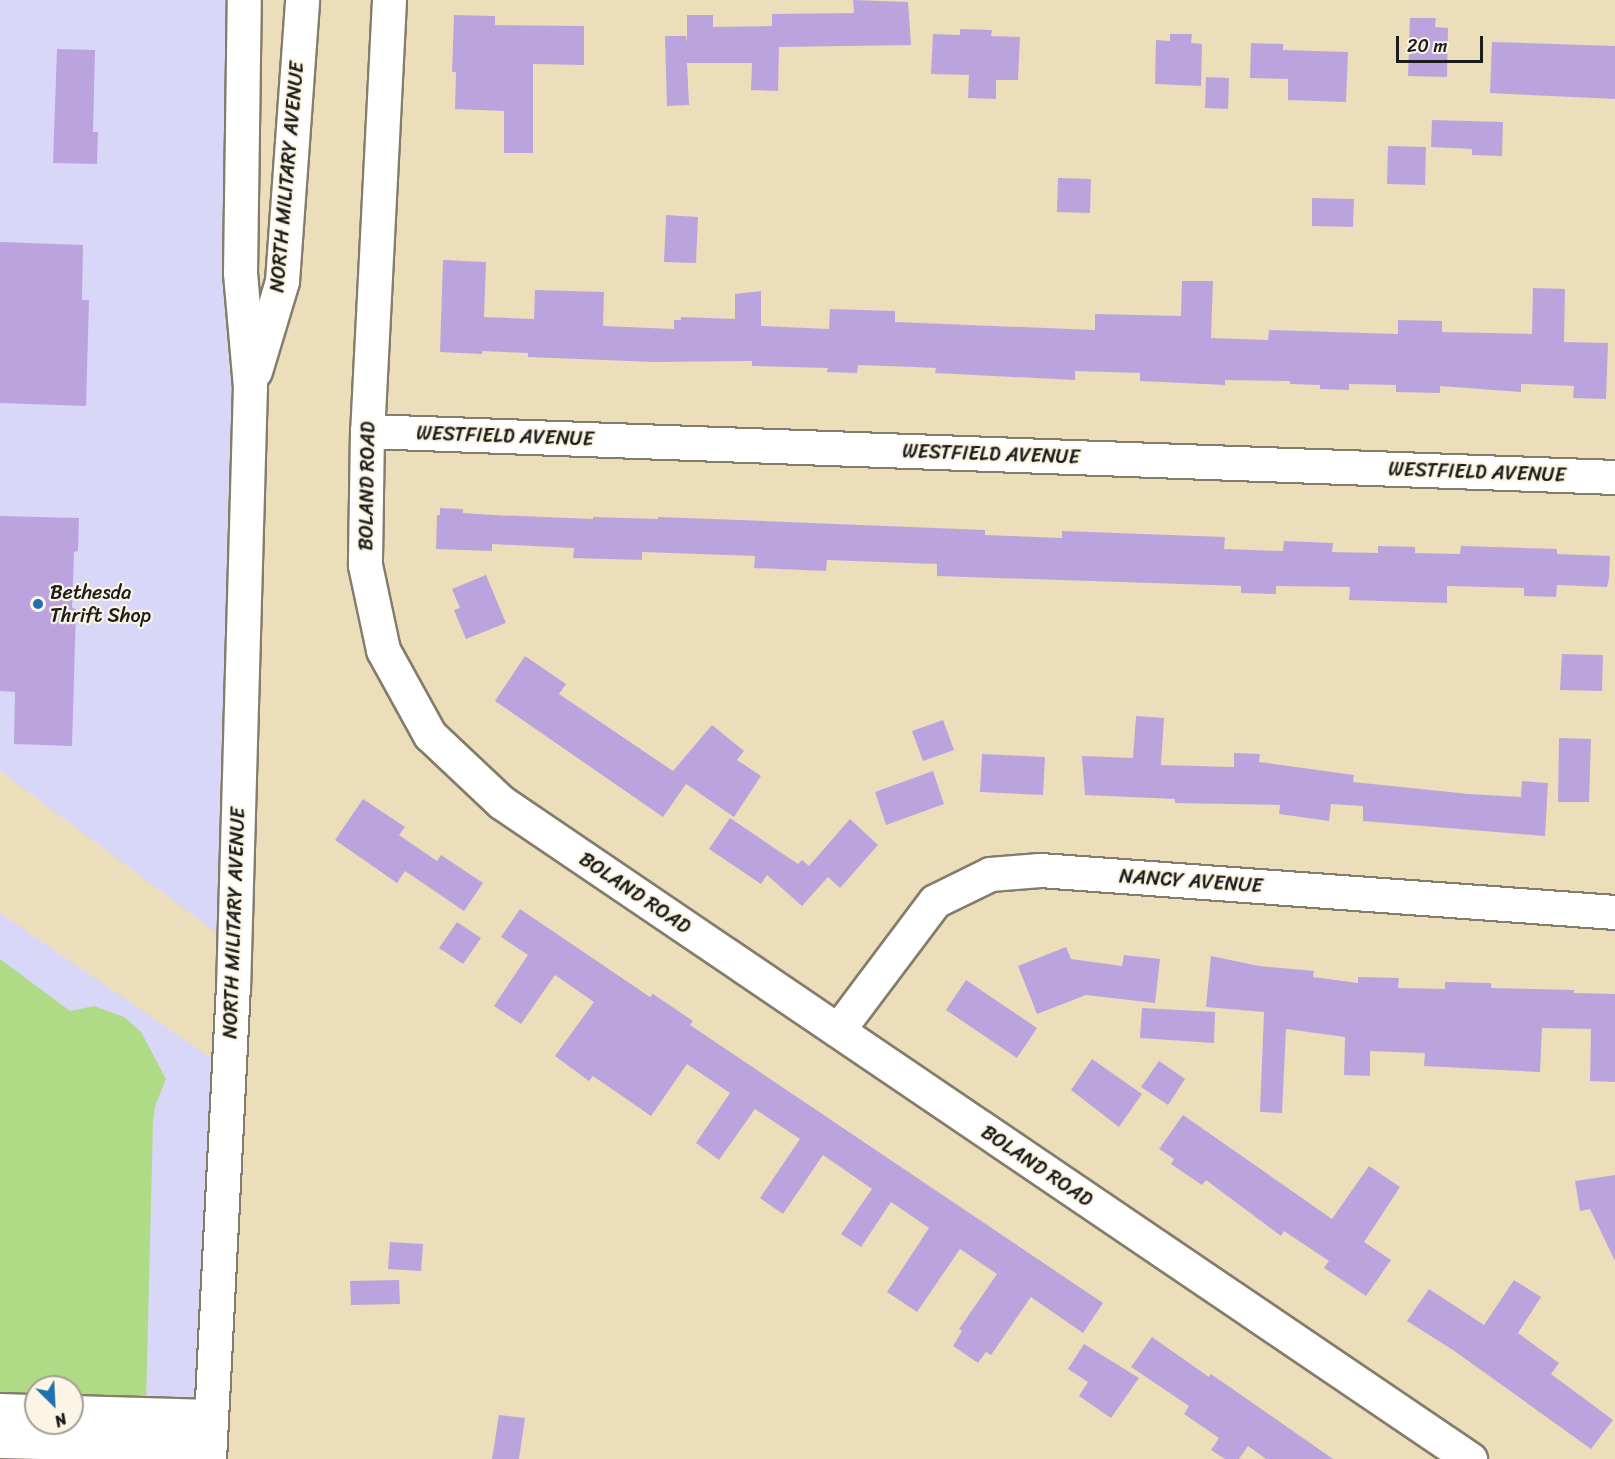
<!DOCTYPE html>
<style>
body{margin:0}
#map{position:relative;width:1615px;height:1459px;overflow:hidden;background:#ecdeba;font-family:Sriracha,sans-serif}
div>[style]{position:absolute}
.built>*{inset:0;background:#d8d7f8}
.green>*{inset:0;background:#afdb87}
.building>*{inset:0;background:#bba4de}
.roads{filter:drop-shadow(2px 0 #847d6b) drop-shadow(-2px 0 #847d6b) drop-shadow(0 2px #847d6b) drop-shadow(0 -2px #847d6b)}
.minor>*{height:33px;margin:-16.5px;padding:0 16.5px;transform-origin:16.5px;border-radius:16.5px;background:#fff}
.major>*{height:33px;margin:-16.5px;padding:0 16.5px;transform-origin:16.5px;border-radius:16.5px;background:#fff}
.dots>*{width:16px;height:16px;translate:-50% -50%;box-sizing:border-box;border:3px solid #fcf5e5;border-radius:50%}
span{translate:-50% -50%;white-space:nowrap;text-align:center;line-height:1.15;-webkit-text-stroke:4.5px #fcf5e5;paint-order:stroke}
.street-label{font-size:20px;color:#1c1c1c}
.poi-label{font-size:20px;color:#1c1c1c}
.left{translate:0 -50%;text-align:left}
.north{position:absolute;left:24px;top:1375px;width:60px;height:60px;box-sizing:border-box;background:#fcf5e5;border:2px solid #a29e95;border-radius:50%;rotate:156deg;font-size:16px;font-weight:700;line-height:24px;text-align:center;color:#1c1c1c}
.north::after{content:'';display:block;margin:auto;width:21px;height:27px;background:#1f6fb2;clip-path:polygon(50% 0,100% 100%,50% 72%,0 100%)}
.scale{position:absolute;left:1396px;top:36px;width:87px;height:27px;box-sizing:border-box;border:3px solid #1c1c1c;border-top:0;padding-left:8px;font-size:18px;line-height:21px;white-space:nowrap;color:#1c1c1c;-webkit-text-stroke:4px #fcf5e5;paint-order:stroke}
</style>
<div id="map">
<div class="built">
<div style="clip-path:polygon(0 0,244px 0,234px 946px,0 771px)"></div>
<div style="clip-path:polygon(evenodd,0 913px,229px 1070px,209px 1459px,0 1459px,0 913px,36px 1387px,72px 1387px,72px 1423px,36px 1423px,36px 1387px)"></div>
</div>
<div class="green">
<div style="clip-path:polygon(0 959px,70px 1011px,94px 1006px,124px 1017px,141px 1032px,166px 1079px,155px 1106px,153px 1122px,146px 1405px,72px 1402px,72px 1387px,36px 1387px,36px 1401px,0 1400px)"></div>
</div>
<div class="building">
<div style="clip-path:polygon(853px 0,908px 2px,911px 45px,779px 47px,778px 91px,751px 90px,752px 63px,687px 63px,689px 105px,667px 106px,665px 36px,686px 36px,687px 43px,687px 15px,713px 15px,713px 27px,772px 26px,772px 14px,854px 13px)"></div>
<div style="clip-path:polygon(454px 15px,495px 16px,495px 25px,584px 26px,584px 65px,533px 64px,533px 153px,504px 153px,504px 111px,455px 109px,456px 72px,452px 72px)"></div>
<div style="clip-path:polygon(1410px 18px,1436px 18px,1435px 27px,1448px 28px,1447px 77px,1408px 76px)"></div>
<div style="clip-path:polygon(960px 29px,992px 30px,991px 36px,1020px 37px,1018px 80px,996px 80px,996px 99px,968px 98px,969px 75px,931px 74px,933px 34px,960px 35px)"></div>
<div style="clip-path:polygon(1170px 34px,1192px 34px,1191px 43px,1202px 44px,1201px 86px,1155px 84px,1156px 40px,1170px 41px)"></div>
<div style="clip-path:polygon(1492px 42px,1615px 46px,1615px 99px,1490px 93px)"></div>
<div style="clip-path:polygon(1251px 43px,1283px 44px,1283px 50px,1348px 52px,1346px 102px,1288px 100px,1288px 79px,1250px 78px)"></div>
<div style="clip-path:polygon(57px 49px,95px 50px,93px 132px,98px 132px,97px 164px,53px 163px)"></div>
<div style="clip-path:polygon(1206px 77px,1229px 78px,1228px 109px,1205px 108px)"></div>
<div style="clip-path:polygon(1432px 120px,1503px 122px,1502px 156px,1472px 155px,1472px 149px,1431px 147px)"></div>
<div style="clip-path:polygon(1388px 146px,1426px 147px,1425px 185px,1387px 184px)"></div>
<div style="clip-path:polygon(1058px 178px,1091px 179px,1090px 213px,1057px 212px)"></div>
<div style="clip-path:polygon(1312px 198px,1354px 199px,1353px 227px,1312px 226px)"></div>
<div style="clip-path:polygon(666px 215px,698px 217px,696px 263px,664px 262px)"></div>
<div style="clip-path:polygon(0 242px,83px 245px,82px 300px,89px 300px,86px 406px,0 403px)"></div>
<div style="clip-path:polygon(443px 260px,486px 262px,484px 317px,534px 319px,535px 290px,604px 292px,603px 326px,674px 329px,674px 320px,681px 320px,681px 317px,735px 319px,735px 294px,761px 291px,761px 326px,829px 329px,830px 309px,895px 311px,895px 322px,1095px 330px,1095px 314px,1181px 316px,1182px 281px,1213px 281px,1211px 338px,1268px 340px,1269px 330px,1398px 334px,1398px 320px,1442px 321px,1442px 332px,1532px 334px,1533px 288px,1565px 289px,1564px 342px,1608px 343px,1606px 399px,1573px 398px,1574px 386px,1521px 384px,1521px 392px,1440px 386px,1440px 393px,1396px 392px,1396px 385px,1349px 384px,1349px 390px,1320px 389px,1320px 385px,1290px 384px,1290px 381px,1225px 380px,1225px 385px,1140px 381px,1140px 373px,1075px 371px,1075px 380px,935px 373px,936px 368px,914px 367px,858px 365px,857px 373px,827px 372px,828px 368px,752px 366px,752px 361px,653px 362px,528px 357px,528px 353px,482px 351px,482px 354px,440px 352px)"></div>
<div style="clip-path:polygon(440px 508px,463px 509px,463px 513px,493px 515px,593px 519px,593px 517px,658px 519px,658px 517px,740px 520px,985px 530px,985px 535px,1062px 538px,1062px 531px,1225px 537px,1224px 549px,1283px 551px,1284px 541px,1333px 543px,1332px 552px,1378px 553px,1378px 546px,1415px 547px,1415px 553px,1460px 554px,1461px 546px,1557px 549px,1557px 554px,1610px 556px,1609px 579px,1607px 587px,1557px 585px,1556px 597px,1524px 596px,1524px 588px,1447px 586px,1447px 603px,1349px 600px,1350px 587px,1276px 586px,1276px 594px,1241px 593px,1241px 586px,937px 576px,937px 564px,827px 560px,826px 571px,754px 568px,755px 556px,642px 552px,642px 560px,573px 558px,574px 548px,492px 544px,492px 551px,436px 549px,437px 515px,440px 515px)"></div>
<div style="clip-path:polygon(0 516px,79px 518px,78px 551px,74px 552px,72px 608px,76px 609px,72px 746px,14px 744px,15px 692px,0 691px)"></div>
<div style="clip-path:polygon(486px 575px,506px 623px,466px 639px,454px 610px,460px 608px,452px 589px)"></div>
<div style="clip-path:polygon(1562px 654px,1603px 655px,1602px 691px,1560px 690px)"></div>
<div style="clip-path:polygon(525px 656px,566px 684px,559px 694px,673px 771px,712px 725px,744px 751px,737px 760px,761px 776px,734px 817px,686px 784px,663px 817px,495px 701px)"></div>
<div style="clip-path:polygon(1136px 716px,1164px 718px,1161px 765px,1234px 767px,1234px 753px,1260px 754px,1259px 762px,1354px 775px,1353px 782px,1469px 794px,1521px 797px,1522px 781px,1548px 783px,1545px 836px,1363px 821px,1363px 806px,1331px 804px,1329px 821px,1279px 814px,1280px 805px,1175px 803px,1175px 799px,1085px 795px,1082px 756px,1133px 758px)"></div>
<div style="clip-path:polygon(943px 720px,954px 750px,923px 761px,912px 731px)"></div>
<div style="clip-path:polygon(1559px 738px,1591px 739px,1589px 802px,1558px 802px)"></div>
<div style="clip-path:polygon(982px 754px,1045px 757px,1043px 795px,980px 792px)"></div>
<div style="clip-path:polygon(933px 771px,944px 804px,886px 825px,875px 792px)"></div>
<div style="clip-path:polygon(363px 799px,405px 827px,399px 835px,437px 861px,441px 855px,483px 883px,464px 911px,405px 871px,397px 883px,335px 840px)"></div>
<div style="clip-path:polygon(730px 818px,798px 864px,802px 860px,809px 866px,850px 819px,878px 845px,840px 888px,828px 877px,802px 906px,767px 875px,761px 884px,709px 849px)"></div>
<div style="clip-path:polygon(520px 909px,650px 997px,653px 994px,693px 1021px,690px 1025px,1103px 1303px,1083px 1333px,1031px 1297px,991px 1355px,986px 1352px,978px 1363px,953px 1346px,962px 1331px,959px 1329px,997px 1274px,960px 1249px,917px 1312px,887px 1292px,929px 1228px,891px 1202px,861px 1247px,841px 1234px,872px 1189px,823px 1155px,783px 1214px,760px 1198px,800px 1139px,755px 1109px,719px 1160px,696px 1143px,730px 1093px,687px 1064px,651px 1116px,593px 1076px,589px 1081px,555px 1056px,594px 1002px,555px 975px,521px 1024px,494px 1006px,528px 955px,501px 937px)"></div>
<div style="clip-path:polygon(457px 922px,481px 938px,463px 964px,439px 948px)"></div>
<div style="clip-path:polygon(1066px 947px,1071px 959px,1122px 966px,1124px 955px,1160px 959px,1155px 1003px,1086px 995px,1037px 1014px,1018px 966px)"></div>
<div style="clip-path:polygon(1211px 956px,1259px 966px,1314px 971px,1313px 977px,1358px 983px,1358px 977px,1399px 978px,1398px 988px,1445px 989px,1445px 982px,1491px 983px,1491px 988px,1574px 990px,1574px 993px,1615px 994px,1615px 1082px,1590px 1081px,1591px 1029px,1542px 1028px,1540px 1072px,1424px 1066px,1425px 1053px,1370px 1051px,1370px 1076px,1344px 1075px,1345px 1037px,1286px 1029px,1282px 1113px,1260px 1112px,1264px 1012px,1206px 1007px)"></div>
<div style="clip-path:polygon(966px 980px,1037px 1028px,1017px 1058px,946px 1010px)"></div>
<div style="clip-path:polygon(1142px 1008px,1215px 1012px,1214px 1043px,1140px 1038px)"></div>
<div style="clip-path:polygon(1092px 1059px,1142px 1094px,1119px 1127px,1071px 1090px)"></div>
<div style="clip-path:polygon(1159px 1061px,1185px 1079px,1168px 1105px,1141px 1087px)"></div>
<div style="clip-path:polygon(1183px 1115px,1332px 1219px,1369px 1166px,1400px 1187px,1364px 1242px,1391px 1260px,1366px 1296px,1324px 1268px,1329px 1261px,1284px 1231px,1281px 1236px,1206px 1180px,1202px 1185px,1171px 1164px,1174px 1159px,1159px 1149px)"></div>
<div style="clip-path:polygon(1615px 1175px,1615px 1261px,1590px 1209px,1580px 1211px,1575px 1181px)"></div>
<div style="clip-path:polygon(390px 1242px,423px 1244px,421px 1271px,388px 1269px)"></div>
<div style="clip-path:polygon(399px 1280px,400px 1304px,351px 1305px,350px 1281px)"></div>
<div style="clip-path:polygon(1514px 1280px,1541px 1297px,1518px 1333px,1559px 1363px,1551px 1374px,1613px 1420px,1591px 1449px,1453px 1350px,1407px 1321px,1429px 1289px,1484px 1325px)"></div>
<div style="clip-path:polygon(1152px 1337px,1209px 1377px,1211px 1374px,1333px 1459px,1266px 1459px,1248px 1446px,1239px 1459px,1225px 1459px,1211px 1450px,1219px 1438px,1184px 1414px,1189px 1406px,1131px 1367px)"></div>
<div style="clip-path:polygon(1084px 1344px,1139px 1378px,1111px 1418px,1079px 1396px,1088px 1382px,1068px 1369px)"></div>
<div style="clip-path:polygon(499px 1415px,525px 1418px,519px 1459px,492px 1459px)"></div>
</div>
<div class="roads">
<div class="minor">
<div style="left:389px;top:0;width:432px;rotate:92.9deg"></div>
<div style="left:367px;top:431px;width:134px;rotate:90.9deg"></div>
<div style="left:365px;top:565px;width:87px;rotate:78deg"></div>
<div style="left:383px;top:650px;width:97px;rotate:61.1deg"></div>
<div style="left:430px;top:735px;width:98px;rotate:43.3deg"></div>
<div style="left:501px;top:802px;width:1171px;rotate:34.14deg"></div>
<div style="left:367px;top:431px;width:1249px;rotate:2.11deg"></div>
<div style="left:838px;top:1030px;width:161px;rotate:-53.1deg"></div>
<div style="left:935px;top:901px;width:61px;rotate:-26.1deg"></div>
<div style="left:990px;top:874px;width:50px;rotate:-4.6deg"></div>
<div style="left:1040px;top:870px;width:577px;rotate:4.18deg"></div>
<div style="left:0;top:1410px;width:36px;rotate:2deg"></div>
<div style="left:72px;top:1412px;width:139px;rotate:1.6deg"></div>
<div style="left:0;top:1441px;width:209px;rotate:1.4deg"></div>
</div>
<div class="major">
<div style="left:255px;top:371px;width:94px;rotate:-73.3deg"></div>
<div style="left:282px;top:281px;width:282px;rotate:-85.9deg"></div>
<div style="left:209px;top:1459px;width:470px;rotate:-87.1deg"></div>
<div style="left:233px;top:990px;width:603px;rotate:-88.39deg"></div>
<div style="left:250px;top:387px;width:115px;rotate:-95deg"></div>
<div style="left:240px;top:272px;width:272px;rotate:-89.2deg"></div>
</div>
</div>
<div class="dots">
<div style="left:38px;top:604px;background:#1f6fb2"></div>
</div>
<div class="street-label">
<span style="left:287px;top:177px;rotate:-85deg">NORTH MILITARY AVENUE</span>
<span style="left:505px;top:436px;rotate:2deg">WESTFIELD AVENUE</span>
<span style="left:991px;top:454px;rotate:2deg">WESTFIELD AVENUE</span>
<span style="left:1477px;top:472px;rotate:2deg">WESTFIELD AVENUE</span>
<span style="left:367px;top:486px;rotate:-89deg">BOLAND ROAD</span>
<span style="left:1191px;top:881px;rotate:4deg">NANCY AVENUE</span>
<span style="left:635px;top:893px;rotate:34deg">BOLAND ROAD</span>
<span style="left:234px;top:923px;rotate:-88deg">NORTH MILITARY AVENUE</span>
<span style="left:1037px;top:1166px;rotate:34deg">BOLAND ROAD</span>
</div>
<div class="poi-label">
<span class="left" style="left:50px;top:604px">Bethesda<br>Thrift Shop</span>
</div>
<div class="north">N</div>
<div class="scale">20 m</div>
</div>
